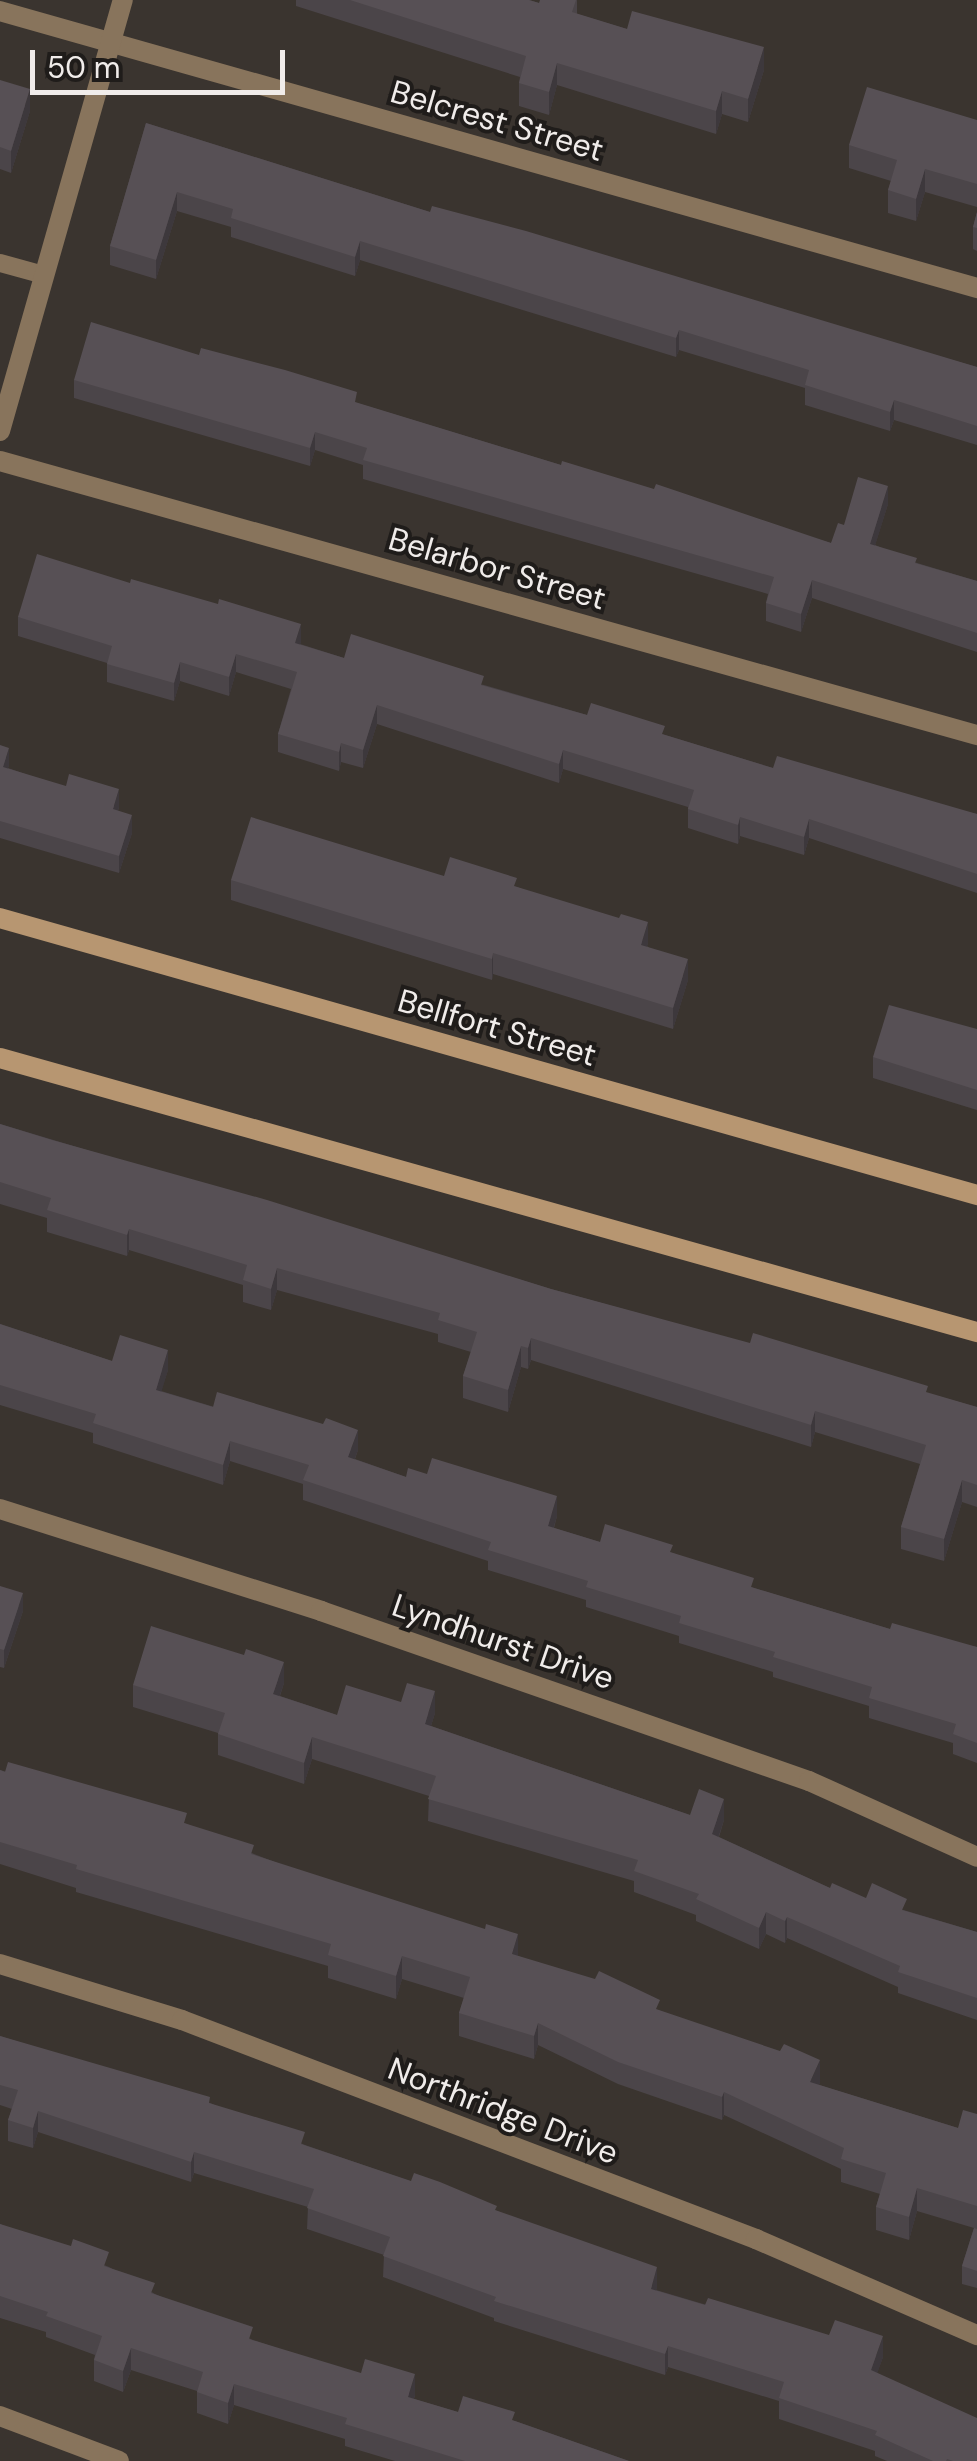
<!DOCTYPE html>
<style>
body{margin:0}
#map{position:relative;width:977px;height:2461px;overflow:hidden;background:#3a342f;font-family:"DM Sans",sans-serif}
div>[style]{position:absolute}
.service>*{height:18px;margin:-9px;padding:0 9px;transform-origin:9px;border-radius:9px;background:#88745c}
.minor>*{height:20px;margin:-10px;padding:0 10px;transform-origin:10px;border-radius:10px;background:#88745c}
.secondary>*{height:20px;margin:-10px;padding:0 10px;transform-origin:10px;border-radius:10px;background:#b79671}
.wall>*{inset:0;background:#4b4549}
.shaded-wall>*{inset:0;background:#3d383c}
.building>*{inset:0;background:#575055}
span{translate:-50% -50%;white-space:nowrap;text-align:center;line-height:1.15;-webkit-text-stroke:8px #1f1c1a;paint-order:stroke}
.street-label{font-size:32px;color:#f0ecea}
.scale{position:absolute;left:30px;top:50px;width:255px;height:45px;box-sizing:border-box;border:5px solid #f0ecea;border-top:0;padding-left:12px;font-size:30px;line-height:35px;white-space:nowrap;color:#f0ecea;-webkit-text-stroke:8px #1f1c1a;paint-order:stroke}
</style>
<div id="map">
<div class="service">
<div style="left:0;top:263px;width:46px;rotate:15.3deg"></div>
</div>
<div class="minor">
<div style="left:0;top:11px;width:1016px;rotate:15.83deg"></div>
<div style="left:0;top:431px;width:448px;rotate:-74.1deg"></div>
<div style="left:0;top:461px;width:1015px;rotate:15.67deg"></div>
<div style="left:0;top:1509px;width:337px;rotate:17.6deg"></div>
<div style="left:321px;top:1611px;width:517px;rotate:19.21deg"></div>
<div style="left:809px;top:1781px;width:184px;rotate:24.3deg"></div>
<div style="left:0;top:1964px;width:190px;rotate:17.1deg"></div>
<div style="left:182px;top:2020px;width:614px;rotate:20.88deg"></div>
<div style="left:756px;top:2239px;width:241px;rotate:23.5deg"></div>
<div style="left:0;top:2416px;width:127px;rotate:20.7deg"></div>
</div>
<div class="secondary">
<div style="left:0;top:918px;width:1016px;rotate:15.83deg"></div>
<div style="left:0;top:1058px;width:1015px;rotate:15.67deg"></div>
</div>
<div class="wall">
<div style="clip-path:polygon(296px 0,529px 0,539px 3px,577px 0,577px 14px,764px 70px,748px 122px,722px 114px,716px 134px,557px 85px,549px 115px,519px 106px,519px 83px,520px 77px,296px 6px)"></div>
<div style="clip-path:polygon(0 80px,30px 111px,11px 173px,0 169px)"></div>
<div style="clip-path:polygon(977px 120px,977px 207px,925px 192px,916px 221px,888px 213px,888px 190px,891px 181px,849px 168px,849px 145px)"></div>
<div style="clip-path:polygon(146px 123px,430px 212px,977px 367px,977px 445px,894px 420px,890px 431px,805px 405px,805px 388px,679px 350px,676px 357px,360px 260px,355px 276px,231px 237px,231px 227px,177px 211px,156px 279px,110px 265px,110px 246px)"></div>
<div style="clip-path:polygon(977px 212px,977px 251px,973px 249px,973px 227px)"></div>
<div style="clip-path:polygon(199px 355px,561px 465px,831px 543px,844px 525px,888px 504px,875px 545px,917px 563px,977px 581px,977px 652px,812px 598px,801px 632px,766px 621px,766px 603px,768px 594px,363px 479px,363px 465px,315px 450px,310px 466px,74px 398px,74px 380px)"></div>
<div style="clip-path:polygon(18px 617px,301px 642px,300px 644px,344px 658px,484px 685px,587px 715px,665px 735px,773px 768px,977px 814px,977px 893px,809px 838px,804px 855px,740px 836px,738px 844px,688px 828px,688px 807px,563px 769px,559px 783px,377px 724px,363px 768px,341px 762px,339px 771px,278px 752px,278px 734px,291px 689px,236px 672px,229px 696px,180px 681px,174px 701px,107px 682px,107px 663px,18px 636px)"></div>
<div style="clip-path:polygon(0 745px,9px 765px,8px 768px,119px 807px,118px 811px,132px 833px,119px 873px,0 838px)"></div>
<div style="clip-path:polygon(444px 876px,517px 887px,648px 943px,647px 946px,688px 980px,673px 1029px,493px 974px,492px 980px,231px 900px,231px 880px)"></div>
<div style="clip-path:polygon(977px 1029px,977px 1110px,873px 1078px,873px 1057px)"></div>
<div style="clip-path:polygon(0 1124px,551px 1289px,977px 1407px,977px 1507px,962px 1502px,944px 1561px,901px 1549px,901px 1527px,920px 1464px,815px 1432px,811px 1447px,531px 1360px,528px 1369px,521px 1367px,508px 1412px,463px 1398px,463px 1376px,471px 1352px,438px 1342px,438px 1334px,277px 1290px,271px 1310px,243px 1302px,243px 1285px,129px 1250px,127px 1256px,47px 1232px,47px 1218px,0 1204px)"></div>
<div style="clip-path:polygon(0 1324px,112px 1361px,168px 1370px,161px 1391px,358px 1450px,355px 1459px,406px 1477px,557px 1516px,554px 1528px,600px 1542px,673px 1553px,754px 1588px,890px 1629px,977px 1647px,977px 1763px,953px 1754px,953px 1743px,869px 1718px,869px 1706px,773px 1677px,773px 1672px,679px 1643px,679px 1636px,586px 1607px,586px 1600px,488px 1570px,488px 1561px,303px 1500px,303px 1484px,230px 1461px,223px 1485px,93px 1443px,93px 1433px,0 1405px)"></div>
<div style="clip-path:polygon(0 1586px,23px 1611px,4px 1668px,0 1667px)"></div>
<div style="clip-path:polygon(244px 1655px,284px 1683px,280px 1696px,337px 1715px,435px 1713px,431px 1726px,690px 1815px,724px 1820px,719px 1837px,830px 1888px,977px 1932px,977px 2020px,898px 1993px,898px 1987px,787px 1938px,785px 1943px,766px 1934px,759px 1949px,696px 1921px,696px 1915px,634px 1892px,634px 1881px,428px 1821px,429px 1796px,312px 1759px,304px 1784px,218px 1755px,218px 1733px,133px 1707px,133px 1685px)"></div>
<div style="clip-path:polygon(0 1770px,187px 1824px,254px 1854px,660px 2011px,820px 2083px,819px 2085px,958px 2128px,977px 2114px,977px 2288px,962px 2284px,962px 2266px,974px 2228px,917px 2211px,909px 2240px,876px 2230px,876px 2207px,880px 2194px,841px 2182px,841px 2169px,724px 2115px,722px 2120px,618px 2084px,538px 2045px,534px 2059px,459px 2036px,459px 2013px,464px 1998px,402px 1979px,396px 1999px,328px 1978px,328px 1966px,76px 1892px,76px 1888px,0 1864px)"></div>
<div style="clip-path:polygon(0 2036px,210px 2103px,305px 2145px,497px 2211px,657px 2288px,656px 2290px,883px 2357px,877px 2373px,977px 2461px,887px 2461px,875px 2456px,875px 2451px,779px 2419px,779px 2401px,668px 2367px,665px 2375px,494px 2321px,494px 2318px,383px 2277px,384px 2255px,307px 2229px,308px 2207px,194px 2173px,191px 2182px,38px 2132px,33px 2148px,8px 2141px,8px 2120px,12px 2109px,0 2105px)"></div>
<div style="clip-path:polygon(0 2224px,109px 2267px,155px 2294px,253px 2340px,415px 2395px,414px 2399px,458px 2412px,515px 2421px,629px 2461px,395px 2461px,345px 2446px,345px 2439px,234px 2405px,228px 2424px,197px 2413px,197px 2391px,131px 2370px,123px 2392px,94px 2381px,94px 2360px,95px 2355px,46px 2337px,46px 2332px,0 2318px)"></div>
</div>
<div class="shaded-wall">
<div style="clip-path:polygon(764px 47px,764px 70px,748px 122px,748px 99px)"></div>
<div style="clip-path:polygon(557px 63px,557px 85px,549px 115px,549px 92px)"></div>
<div style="clip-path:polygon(30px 89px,30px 111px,11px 173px,11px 151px)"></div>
<div style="clip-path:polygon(722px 91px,722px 114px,716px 134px,716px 111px)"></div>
<div style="clip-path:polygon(925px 169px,925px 192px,916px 221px,916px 199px)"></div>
<div style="clip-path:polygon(177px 192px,177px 211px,156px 279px,156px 260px)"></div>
<div style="clip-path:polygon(360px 241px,360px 260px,355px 276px,355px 257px)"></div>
<div style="clip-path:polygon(679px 330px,679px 350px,676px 357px,676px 338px)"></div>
<div style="clip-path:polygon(894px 400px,894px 420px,890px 431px,890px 412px)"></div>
<div style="clip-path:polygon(315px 432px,315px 450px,310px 466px,310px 448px)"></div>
<div style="clip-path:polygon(888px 486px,888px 504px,870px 562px,870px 544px)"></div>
<div style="clip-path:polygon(812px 580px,812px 598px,801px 632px,801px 614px)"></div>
<div style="clip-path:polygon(301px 624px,301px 642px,295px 661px,295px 643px)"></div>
<div style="clip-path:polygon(236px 654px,236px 672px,229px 696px,229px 677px)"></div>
<div style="clip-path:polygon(180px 662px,180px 681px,174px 701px,174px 683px)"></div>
<div style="clip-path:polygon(377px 705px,377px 724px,363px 768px,363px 750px)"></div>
<div style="clip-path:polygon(341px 743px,341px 762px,339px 771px,339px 752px)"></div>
<div style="clip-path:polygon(9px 748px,9px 765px,3px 785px,3px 767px)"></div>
<div style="clip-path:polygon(563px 750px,563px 769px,559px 783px,559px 764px)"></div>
<div style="clip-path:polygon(119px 789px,119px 807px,113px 827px,113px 809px)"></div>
<div style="clip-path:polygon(132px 815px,132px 833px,119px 873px,119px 856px)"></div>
<div style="clip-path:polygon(740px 817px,740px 836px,738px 844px,738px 825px)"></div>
<div style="clip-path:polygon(809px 819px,809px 838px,804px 855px,804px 837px)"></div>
<div style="clip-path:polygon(648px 922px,648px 943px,641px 966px,641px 945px)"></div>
<div style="clip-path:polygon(493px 953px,493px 974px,492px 980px,492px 959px)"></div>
<div style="clip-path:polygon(688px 959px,688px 980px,673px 1029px,673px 1008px)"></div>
<div style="clip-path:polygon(129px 1229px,129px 1250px,127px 1256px,127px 1235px)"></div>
<div style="clip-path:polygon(277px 1268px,277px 1290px,271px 1310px,271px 1289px)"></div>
<div style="clip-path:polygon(531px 1338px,531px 1360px,528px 1369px,528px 1348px)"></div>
<div style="clip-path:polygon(521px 1346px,521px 1367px,508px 1412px,508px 1390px)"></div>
<div style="clip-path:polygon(168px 1350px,168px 1370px,156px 1410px,156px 1390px)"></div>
<div style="clip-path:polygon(815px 1411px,815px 1432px,811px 1447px,811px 1425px)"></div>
<div style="clip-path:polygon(358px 1430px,358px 1450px,348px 1477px,348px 1457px)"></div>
<div style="clip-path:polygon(230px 1441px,230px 1461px,223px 1485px,223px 1465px)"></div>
<div style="clip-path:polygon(962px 1480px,962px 1502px,944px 1561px,944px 1539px)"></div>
<div style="clip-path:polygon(557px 1496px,557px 1516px,548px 1546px,548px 1526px)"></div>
<div style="clip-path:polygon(23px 1593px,23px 1611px,4px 1668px,4px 1650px)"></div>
<div style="clip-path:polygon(284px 1662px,284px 1683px,273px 1715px,273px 1694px)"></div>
<div style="clip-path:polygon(435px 1691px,435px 1713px,425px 1745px,425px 1724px)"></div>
<div style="clip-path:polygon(312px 1737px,312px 1759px,304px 1784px,304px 1763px)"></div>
<div style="clip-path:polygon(724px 1799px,724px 1820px,712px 1856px,712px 1834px)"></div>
<div style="clip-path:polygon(766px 1912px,766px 1934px,759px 1949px,759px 1928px)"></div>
<div style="clip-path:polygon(787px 1917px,787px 1938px,785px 1943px,785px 1921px)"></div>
<div style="clip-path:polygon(518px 1934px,518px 1957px,512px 1954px)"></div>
<div style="clip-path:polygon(402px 1956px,402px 1979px,396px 1999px,396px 1976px)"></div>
<div style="clip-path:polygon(538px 2023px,538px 2045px,534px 2059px,534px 2036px)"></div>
<div style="clip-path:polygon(820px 2060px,820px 2083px,810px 2105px,810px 2082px)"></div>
<div style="clip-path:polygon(724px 2092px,724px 2115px,722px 2120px,722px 2097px)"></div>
<div style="clip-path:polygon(38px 2111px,38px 2132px,33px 2148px,33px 2128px)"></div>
<div style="clip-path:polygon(194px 2152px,194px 2173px,191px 2182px,191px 2162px)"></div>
<div style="clip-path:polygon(917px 2188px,917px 2211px,909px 2240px,909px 2217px)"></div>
<div style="clip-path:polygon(657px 2267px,657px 2288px,651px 2309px,651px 2289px)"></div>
<div style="clip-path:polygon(883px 2336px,883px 2357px,871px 2391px,871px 2370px)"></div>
<div style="clip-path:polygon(668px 2346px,668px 2367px,665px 2375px,665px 2354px)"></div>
<div style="clip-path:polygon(131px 2348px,131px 2370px,123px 2392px,123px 2371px)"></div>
<div style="clip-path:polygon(415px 2374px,415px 2395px,408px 2418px,408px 2397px)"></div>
<div style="clip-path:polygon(234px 2384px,234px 2405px,228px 2424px,228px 2403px)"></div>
</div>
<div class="building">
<div style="clip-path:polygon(350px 0,529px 0,539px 3px,540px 0,576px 0,572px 12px,627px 29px,632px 11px,764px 47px,748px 99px,722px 91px,716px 111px,557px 63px,549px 92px,519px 83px,526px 56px)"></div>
<div style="clip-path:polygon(0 80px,30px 89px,11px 151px,0 147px)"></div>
<div style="clip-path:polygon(867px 87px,977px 120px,977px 184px,925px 169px,916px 199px,888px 190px,897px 160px,849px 145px)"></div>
<div style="clip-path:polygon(146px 123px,430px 212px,432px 206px,526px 231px,977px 367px,977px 426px,894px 400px,890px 412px,805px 385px,809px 370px,679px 330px,676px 338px,360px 241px,355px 257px,231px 218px,233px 209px,177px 192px,156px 260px,110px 246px)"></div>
<div style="clip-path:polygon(977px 212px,977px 228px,973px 227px)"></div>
<div style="clip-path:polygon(91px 322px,199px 355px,201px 348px,285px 370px,357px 392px,355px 402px,561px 465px,562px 461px,654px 489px,656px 484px,831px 543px,838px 523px,844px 525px,858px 477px,888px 486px,870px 544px,917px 558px,915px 563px,977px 581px,977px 633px,812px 580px,801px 614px,766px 603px,774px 577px,363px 460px,367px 448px,315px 432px,310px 448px,74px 380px)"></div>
<div style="clip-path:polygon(37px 554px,130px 583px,131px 579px,218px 604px,219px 599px,301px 624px,295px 643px,344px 658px,351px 634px,484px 676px,481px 685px,587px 715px,591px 703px,665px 726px,662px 734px,773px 768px,777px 756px,977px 814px,977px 874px,809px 819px,804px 837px,740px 817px,738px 825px,688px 809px,694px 790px,563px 750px,559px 764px,377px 705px,363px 750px,341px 743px,339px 752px,278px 734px,297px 672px,236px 654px,229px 677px,180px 662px,174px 683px,107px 664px,112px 646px,18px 617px)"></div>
<div style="clip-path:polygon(0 745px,9px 748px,3px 767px,66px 786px,69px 774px,119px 789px,113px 809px,132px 815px,119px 856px,0 821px)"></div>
<div style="clip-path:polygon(251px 817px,444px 876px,450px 857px,517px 878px,514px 886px,619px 918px,621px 914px,648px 922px,641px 945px,688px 959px,673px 1008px,493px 953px,492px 959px,231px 880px)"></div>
<div style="clip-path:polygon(889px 1005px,977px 1029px,977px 1090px,873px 1057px)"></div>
<div style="clip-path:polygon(0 1124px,52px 1140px,267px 1200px,551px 1289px,750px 1343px,753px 1333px,928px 1386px,926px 1392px,977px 1407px,977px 1485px,962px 1480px,944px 1539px,901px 1527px,926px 1445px,815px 1411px,811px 1425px,531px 1338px,528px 1348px,521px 1346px,508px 1390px,463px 1376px,477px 1332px,438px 1320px,440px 1313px,277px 1268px,271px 1289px,243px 1280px,247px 1265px,129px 1229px,127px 1235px,47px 1210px,51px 1198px,0 1182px)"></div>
<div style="clip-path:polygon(0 1324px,112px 1361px,120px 1335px,168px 1350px,156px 1390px,213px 1407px,217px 1392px,323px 1424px,326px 1418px,358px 1430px,348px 1457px,406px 1477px,408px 1468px,427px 1474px,432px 1458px,557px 1496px,548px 1526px,600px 1542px,605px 1524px,673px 1545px,670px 1552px,754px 1578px,751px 1587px,890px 1629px,892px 1623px,977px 1647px,977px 1743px,953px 1734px,956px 1724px,869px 1698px,872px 1687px,773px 1657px,775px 1652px,679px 1623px,681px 1616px,586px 1587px,588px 1581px,488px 1550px,491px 1542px,303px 1480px,309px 1465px,230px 1441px,223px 1465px,93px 1423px,96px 1414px,0 1385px)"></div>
<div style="clip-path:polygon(0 1586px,23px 1593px,4px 1650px,0 1649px)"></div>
<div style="clip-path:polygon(151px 1626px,244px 1655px,246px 1649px,284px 1662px,273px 1694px,337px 1715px,346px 1685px,401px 1702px,407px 1683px,435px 1691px,425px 1724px,690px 1815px,699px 1789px,724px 1799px,712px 1834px,830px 1888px,832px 1883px,866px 1898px,872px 1883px,907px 1899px,902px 1910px,977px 1932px,977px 1998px,898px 1972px,900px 1966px,787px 1917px,785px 1921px,766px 1912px,759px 1928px,696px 1899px,699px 1894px,634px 1871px,638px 1860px,428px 1799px,436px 1776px,312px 1737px,304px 1763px,218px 1734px,225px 1713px,133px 1685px)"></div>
<div style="clip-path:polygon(8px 1762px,187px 1813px,184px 1823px,254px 1845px,251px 1854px,485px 1929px,486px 1924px,518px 1934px,512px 1954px,595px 1979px,599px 1971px,660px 2000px,656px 2009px,780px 2051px,784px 2044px,820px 2060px,810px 2082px,958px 2128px,963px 2110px,977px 2114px,977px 2206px,917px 2188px,909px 2217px,876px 2207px,886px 2173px,841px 2159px,844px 2148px,724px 2092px,722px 2097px,618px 2062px,538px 2023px,534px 2036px,459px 2013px,470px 1977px,402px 1956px,396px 1976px,328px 1955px,331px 1944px,76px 1869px,77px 1865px,0 1842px,0 1770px,5px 1772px)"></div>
<div style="clip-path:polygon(0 2036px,210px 2097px,209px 2103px,305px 2132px,301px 2144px,411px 2181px,414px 2173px,440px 2182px,497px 2206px,495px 2210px,657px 2267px,651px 2289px,705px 2305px,708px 2298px,829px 2335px,835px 2320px,883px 2336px,871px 2370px,977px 2418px,977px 2461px,953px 2461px,947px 2459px,946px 2461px,933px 2461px,875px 2435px,877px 2431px,779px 2398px,784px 2382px,668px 2346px,665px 2354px,494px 2301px,496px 2297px,383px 2256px,390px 2237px,307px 2208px,314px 2189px,194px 2152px,191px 2162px,38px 2111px,33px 2128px,8px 2120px,18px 2090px,0 2085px)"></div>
<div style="clip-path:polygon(0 2224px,71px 2246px,73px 2239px,109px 2252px,104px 2266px,155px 2283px,151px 2293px,253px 2327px,249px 2339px,361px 2373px,365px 2359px,415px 2374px,408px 2397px,458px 2412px,463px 2396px,515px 2412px,512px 2420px,629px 2461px,465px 2461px,345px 2424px,347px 2418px,234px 2384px,228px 2403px,197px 2392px,203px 2372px,131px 2348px,123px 2371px,94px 2360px,102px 2336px,46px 2316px,48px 2312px,0 2296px)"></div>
<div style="clip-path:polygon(974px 2228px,977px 2229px,977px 2271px,962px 2266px)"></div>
</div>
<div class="street-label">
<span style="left:497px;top:121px;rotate:16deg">Belcrest Street</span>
<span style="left:497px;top:569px;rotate:16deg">Belarbor Street</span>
<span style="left:497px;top:1028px;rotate:16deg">Bellfort Street</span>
<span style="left:503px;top:1642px;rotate:19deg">Lyndhurst Drive</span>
<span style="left:503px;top:2111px;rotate:21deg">Northridge Drive</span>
</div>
<div class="scale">50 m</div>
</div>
